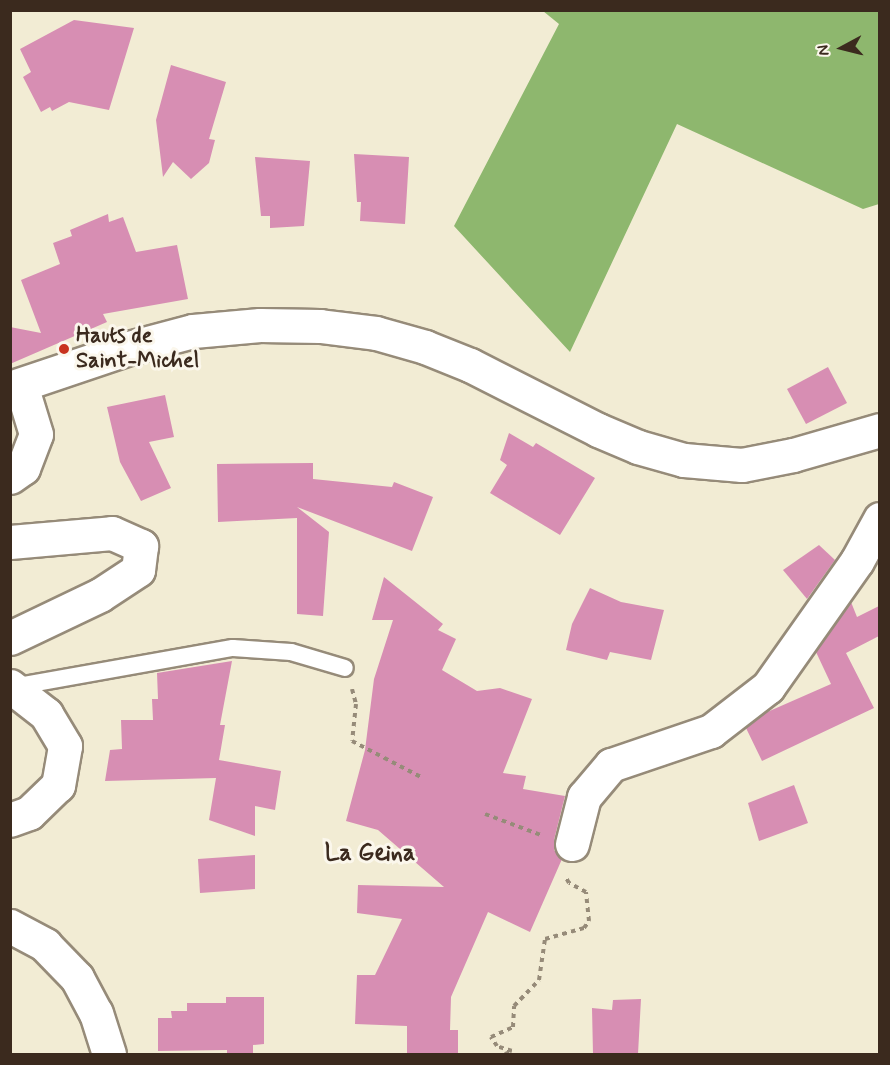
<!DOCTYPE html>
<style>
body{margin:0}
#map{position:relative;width:890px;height:1065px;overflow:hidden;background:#f2ecd4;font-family:Mynerve,sans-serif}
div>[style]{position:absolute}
.forest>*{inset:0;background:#8eb76e}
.building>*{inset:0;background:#d78eb3}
.path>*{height:4px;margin-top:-2px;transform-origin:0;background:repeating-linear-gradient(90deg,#968b79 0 4.5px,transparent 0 9px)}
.roads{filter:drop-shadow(2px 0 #968b79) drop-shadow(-2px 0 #968b79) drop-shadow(0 2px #968b79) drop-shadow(0 -2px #968b79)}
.lane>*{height:16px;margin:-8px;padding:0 8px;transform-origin:8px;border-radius:8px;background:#fff}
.street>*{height:33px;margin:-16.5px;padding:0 16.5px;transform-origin:16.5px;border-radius:16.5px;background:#fff}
.secondary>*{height:33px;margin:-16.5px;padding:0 16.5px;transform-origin:16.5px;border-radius:16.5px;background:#fff}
.dots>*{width:16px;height:16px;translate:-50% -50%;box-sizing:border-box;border:3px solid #fbf7ec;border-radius:50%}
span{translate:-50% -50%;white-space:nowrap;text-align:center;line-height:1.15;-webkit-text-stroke:6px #fbf7ec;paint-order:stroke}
.poi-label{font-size:22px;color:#3b2a1e;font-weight:700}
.left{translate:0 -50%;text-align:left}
.neighbourhood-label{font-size:24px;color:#3b2a1e;font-weight:700}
.frame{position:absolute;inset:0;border:12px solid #3b2a1e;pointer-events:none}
.north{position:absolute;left:812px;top:18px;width:60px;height:60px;-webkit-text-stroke:4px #fbf7ec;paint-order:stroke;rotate:263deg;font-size:16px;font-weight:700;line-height:24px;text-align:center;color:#3b2a1e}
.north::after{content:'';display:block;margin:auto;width:21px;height:27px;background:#3b2a1e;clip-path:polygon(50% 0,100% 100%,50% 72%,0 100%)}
</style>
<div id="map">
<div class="forest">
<div style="clip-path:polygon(543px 11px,879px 11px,879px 204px,863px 209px,677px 124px,570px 352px,454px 226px,559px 24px)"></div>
</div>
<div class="building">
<div style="clip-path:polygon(74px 20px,134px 28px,109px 110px,69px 102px,52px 111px,50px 107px,41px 112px,23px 77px,31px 72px,20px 49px)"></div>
<div style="clip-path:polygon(171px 65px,226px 82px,209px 139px,215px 140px,209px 163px,191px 179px,173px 162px,163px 177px,156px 120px)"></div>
<div style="clip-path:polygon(354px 154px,409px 157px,405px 224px,360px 221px,361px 202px,357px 202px)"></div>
<div style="clip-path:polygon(255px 157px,310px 161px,304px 226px,270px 228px,270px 216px,261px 216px)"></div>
<div style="clip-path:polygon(108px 214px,109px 222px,123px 217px,136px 252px,177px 245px,188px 299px,103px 314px,107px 322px,10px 364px,10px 327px,41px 333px,21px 280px,60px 264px,53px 243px,72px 236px,70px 230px)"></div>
<div style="clip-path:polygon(828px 367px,847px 403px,806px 424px,787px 389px)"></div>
<div style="clip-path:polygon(165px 395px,174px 437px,149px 442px,171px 488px,141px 501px,120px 462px,107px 407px)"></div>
<div style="clip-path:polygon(509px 433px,533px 447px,536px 443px,595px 478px,560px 535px,490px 493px,507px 465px,500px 460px)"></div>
<div style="clip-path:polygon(313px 463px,313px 479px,392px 487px,394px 482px,433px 497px,412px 551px,297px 507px,329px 532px,323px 616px,297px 614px,297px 518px,218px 522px,217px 464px)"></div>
<div style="clip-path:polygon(819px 545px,835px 560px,807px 599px,783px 570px)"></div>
<div style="clip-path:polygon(384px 577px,443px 624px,438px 630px,456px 639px,442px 670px,477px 691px,500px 688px,532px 699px,503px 773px,526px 776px,523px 789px,565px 796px,554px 840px,554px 850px,562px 859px,530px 932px,488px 912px,451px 997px,450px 1030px,458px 1030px,458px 1054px,407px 1054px,407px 1026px,355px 1024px,357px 975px,375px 975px,402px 919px,357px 913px,358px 885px,444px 887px,378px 830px,346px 821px,365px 750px,374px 679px,393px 620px,372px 620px)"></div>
<div style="clip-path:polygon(590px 588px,621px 602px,664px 610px,651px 660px,610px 652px,607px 660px,566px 650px,572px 624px)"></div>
<div style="clip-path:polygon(851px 602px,857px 617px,879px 606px,879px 636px,846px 653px,874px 708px,762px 761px,746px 728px,765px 713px,831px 684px,816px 652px)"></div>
<div style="clip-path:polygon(232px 661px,220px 725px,225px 725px,219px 760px,281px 771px,275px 810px,255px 806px,255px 836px,209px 820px,216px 778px,105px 781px,110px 750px,122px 749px,121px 720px,153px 720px,152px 699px,158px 699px,157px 673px)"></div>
<div style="clip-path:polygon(794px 785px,808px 823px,759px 841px,748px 803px)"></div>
<div style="clip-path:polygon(255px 855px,255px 889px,200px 893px,198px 859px)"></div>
<div style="clip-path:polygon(226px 997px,264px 997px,264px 1044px,253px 1045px,253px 1054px,227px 1054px,227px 1050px,158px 1051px,158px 1018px,172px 1018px,171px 1011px,187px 1011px,187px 1003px,226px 1003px)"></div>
<div style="clip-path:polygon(641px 999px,638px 1054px,593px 1054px,592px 1008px,612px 1010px,613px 1000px)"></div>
</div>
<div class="path">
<div style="left:352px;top:689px;width:16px;rotate:75deg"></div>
<div style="left:356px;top:704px;width:37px;rotate:96deg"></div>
<div style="left:352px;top:741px;width:78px;rotate:27.6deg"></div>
<div style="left:485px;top:814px;width:60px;rotate:20.6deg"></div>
<div style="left:505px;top:1054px;width:8px;rotate:-23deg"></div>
<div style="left:512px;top:1051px;width:16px;rotate:-162deg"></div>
<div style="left:497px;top:1046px;width:11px;rotate:-124deg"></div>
<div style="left:491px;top:1037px;width:24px;rotate:-24deg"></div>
<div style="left:513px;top:1027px;width:21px;rotate:-87deg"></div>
<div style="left:514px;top:1006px;width:36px;rotate:-46deg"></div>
<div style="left:539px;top:980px;width:41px;rotate:-81.7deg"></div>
<div style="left:545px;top:939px;width:41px;rotate:-15.8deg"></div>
<div style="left:584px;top:928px;width:9px;rotate:-54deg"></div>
<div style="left:589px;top:921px;width:29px;rotate:-96deg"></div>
<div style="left:586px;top:892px;width:19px;rotate:-152deg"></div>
<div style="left:569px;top:883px;width:8px;rotate:-120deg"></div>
</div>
<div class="roads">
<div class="lane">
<div style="left:13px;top:687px;width:223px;rotate:-10.1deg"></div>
<div style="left:233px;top:648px;width:58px;rotate:3.9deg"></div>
<div style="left:291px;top:652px;width:56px;rotate:16.5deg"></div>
</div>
<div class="street">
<div style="left:10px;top:477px;width:16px;rotate:-35deg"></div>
<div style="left:23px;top:468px;width:36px;rotate:-69deg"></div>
<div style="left:36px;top:434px;width:51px;rotate:-107deg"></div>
<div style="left:10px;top:542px;width:102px;rotate:-5deg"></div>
<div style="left:112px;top:533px;width:32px;rotate:24deg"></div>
<div style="left:141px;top:546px;width:24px;rotate:97deg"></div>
<div style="left:138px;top:570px;width:45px;rotate:146.7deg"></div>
<div style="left:100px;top:595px;width:100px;rotate:154.5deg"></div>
<div style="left:10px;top:686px;width:46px;rotate:37.9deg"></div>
<div style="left:46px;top:714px;width:37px;rotate:59deg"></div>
<div style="left:65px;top:746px;width:40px;rotate:100deg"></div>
<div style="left:58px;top:785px;width:40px;rotate:136deg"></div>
<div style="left:29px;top:813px;width:20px;rotate:160deg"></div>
<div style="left:572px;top:844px;width:49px;rotate:-75.7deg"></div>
<div style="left:584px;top:797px;width:42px;rotate:-49.8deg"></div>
<div style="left:611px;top:765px;width:106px;rotate:-18.8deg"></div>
<div style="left:711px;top:731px;width:72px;rotate:-37.7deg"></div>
<div style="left:768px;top:687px;width:154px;rotate:-54.8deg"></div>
<div style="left:857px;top:561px;width:48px;rotate:-61.3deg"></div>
<div style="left:10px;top:926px;width:40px;rotate:28deg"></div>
<div style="left:45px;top:945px;width:46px;rotate:45.9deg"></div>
<div style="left:77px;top:978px;width:40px;rotate:62deg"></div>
<div style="left:96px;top:1013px;width:43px;rotate:72.4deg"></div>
</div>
<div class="secondary">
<div style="left:10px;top:388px;width:126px;rotate:-18.6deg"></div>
<div style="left:129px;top:348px;width:66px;rotate:-14.9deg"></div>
<div style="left:193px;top:331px;width:67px;rotate:-5.1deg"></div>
<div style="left:260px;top:325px;width:60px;rotate:1deg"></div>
<div style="left:320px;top:326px;width:56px;rotate:7.1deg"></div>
<div style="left:376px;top:333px;width:51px;rotate:15.9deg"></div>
<div style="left:425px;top:347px;width:48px;rotate:21.8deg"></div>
<div style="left:470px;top:365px;width:144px;rotate:26.9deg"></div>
<div style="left:598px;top:430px;width:43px;rotate:23deg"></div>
<div style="left:638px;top:447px;width:48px;rotate:15.8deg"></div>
<div style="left:684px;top:460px;width:58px;rotate:4.9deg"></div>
<div style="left:742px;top:465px;width:52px;rotate:-11.1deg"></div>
<div style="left:793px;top:455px;width:91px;rotate:-16deg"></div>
</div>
</div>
<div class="dots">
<div style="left:64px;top:349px;background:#c8321e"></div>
</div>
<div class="poi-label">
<span class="left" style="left:76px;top:349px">Hauts de<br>Saint-Michel</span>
</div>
<div class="neighbourhood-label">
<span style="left:370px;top:854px">La Geina</span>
</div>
<div class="frame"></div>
<div class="north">N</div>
</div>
